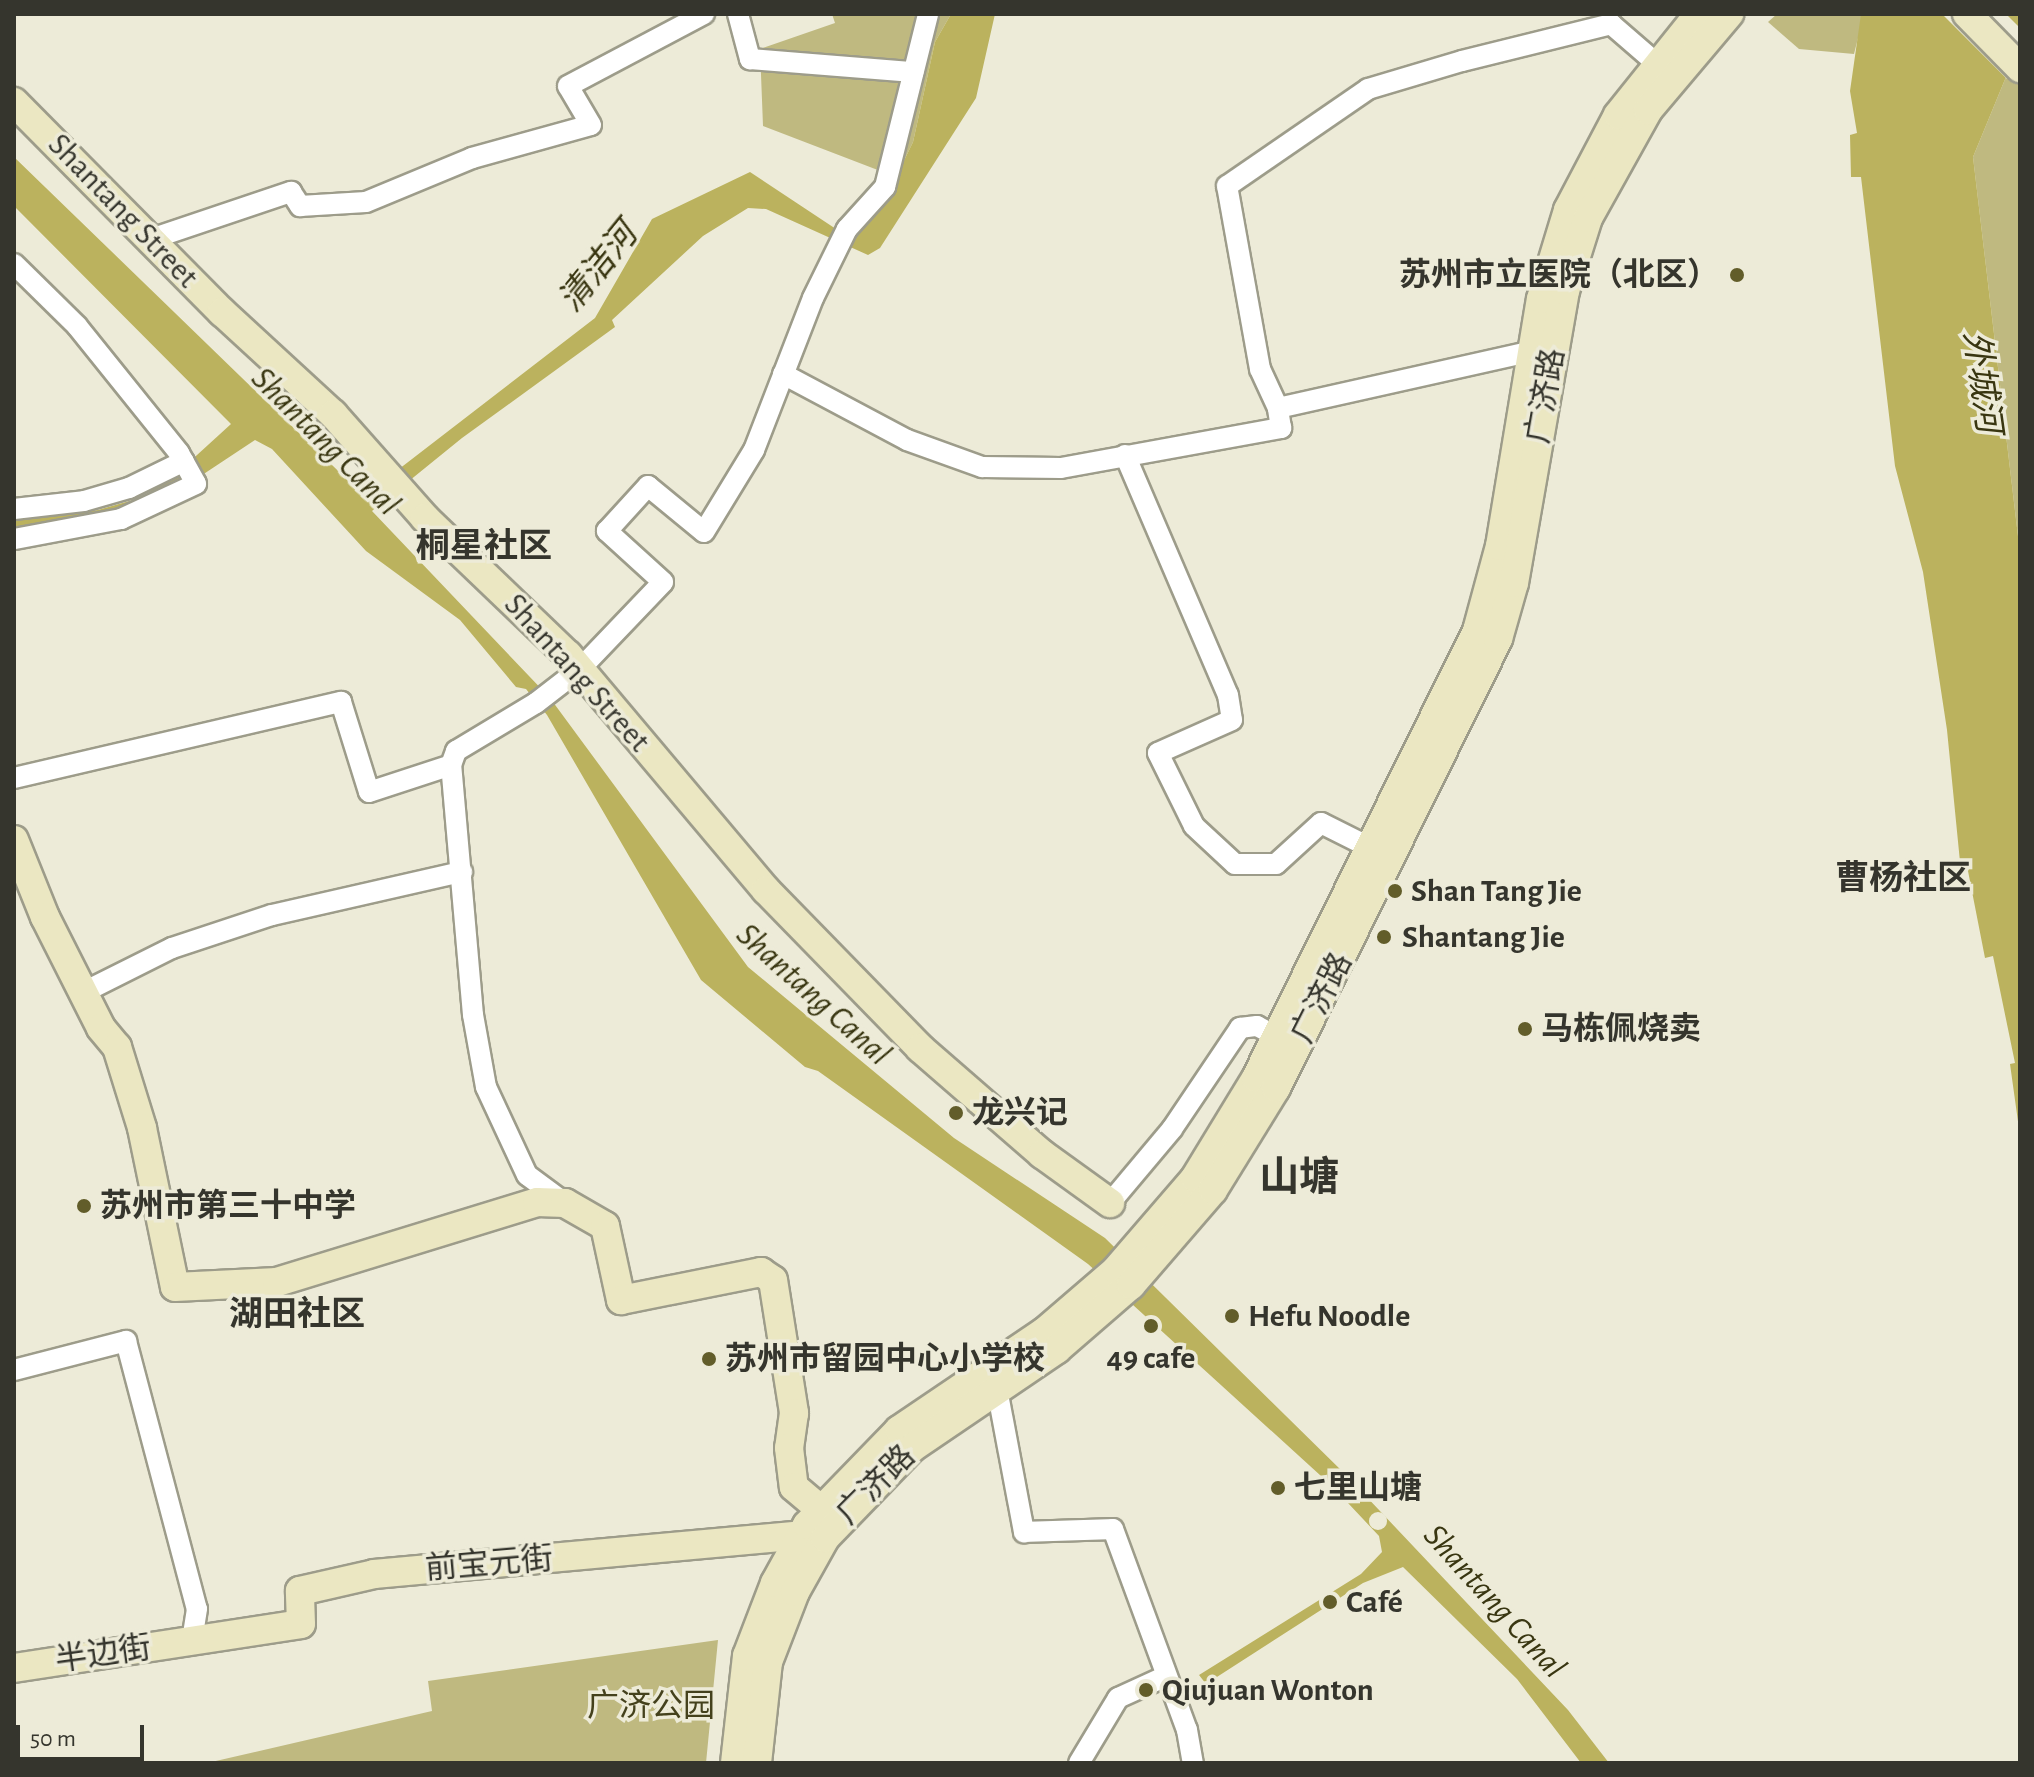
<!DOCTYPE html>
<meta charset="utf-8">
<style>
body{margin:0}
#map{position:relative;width:2034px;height:1777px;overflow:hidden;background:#edebd8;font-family:"Alegreya Sans","Noto Sans SC",sans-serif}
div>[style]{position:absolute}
.green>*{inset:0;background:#bfb980}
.water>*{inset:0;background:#bbb25e}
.pier>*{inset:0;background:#edebd8}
.round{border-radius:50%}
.roads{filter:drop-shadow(2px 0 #9d9c8a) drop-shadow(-2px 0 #9d9c8a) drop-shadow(0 2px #9d9c8a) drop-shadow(0 -2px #9d9c8a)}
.street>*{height:20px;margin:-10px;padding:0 10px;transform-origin:10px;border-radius:10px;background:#fff}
.secondary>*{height:28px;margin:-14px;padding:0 14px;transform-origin:14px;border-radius:14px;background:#ebe7c2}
.dots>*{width:22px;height:22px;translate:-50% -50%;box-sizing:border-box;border:4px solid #edebd8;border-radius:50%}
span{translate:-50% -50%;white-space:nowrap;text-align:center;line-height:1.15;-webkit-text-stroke:7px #edebd8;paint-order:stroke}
.street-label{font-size:32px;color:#35352d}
.poi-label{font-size:32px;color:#35352d;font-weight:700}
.right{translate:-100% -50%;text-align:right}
.left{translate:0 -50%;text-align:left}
.park-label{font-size:32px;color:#44411c}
.water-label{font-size:34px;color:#393611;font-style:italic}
.neighbourhood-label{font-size:34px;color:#35352d;font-weight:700}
.district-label{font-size:40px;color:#35352d;font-weight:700}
.frame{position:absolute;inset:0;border:16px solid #35352d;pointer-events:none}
.scale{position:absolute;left:16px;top:1725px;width:128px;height:36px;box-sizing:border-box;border:4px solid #35352d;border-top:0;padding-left:10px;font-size:24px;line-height:28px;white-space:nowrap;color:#35352d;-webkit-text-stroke:6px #edebd8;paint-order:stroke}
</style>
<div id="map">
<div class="green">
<div style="clip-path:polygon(832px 14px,951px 14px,935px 42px,913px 142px,896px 177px,763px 126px,760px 49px,835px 23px)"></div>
<div style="clip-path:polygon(1777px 14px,1864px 14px,1854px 54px,1799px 49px,1768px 22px)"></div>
<div style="clip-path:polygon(2020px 43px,2020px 553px,1973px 157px)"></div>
<div style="clip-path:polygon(718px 1640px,706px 1763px,207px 1763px,432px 1711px,428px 1681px)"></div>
</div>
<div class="water">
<div style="clip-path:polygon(951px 14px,995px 14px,976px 98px,880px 248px,868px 255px,766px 209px,748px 208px,703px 236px,612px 320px,615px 327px,462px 438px,372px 511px,550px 698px,748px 967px,954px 1138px,1105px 1238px,1345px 1474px,1568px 1710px,1609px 1763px,1581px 1763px,1517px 1679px,1403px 1567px,1363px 1583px,1206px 1684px,1199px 1675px,1361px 1574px,1382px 1552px,1379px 1536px,1332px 1486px,1088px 1264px,818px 1071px,805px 1067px,701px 980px,547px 715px,526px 689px,516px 687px,460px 620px,366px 551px,272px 449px,255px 440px,181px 489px,139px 509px,14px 534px,14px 521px,98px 510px,140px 498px,174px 476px,231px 424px,14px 206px,14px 157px,364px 496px,595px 318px,652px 219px,750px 172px,839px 231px,896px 177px,913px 142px,935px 42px)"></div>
<div style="clip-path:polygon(1861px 14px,2020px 14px,2020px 43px,1973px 157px,2020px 553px,2020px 1136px,2010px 1064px,2015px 1063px,1993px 956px,1985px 958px,1968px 871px,1961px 872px,1947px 730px,1923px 572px,1895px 466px,1861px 177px,1851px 177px,1850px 135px,1857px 133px,1850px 91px)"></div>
</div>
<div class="pier">
<div style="clip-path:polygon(1942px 14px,2006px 14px,2020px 28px,2020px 49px,2007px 79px)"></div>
<div class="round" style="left:1369px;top:1512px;width:18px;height:18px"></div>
</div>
<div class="roads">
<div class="street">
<div style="left:738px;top:14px;width:47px;rotate:75.1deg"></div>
<div style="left:750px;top:59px;width:164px;rotate:4.6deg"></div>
<div style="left:151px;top:239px;width:148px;rotate:-18.6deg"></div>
<div style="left:291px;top:192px;width:17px;rotate:57deg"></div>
<div style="left:300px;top:206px;width:66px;rotate:-3.5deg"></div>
<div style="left:366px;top:202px;width:115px;rotate:-22.5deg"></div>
<div style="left:472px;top:158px;width:123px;rotate:-15.5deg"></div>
<div style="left:591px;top:125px;width:45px;rotate:-120.5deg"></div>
<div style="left:568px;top:86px;width:154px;rotate:-27.9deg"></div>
<div style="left:14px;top:264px;width:88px;rotate:44.5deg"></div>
<div style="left:77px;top:326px;width:163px;rotate:51.2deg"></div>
<div style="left:179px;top:453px;width:35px;rotate:61deg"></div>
<div style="left:196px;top:484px;width:83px;rotate:155deg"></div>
<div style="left:121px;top:519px;width:109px;rotate:169.4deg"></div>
<div style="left:783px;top:374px;width:140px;rotate:28deg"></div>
<div style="left:907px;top:440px;width:80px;rotate:19.8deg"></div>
<div style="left:982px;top:467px;width:79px;rotate:0.7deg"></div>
<div style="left:1061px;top:468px;width:224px;rotate:-10.3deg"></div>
<div style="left:1281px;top:428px;width:20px;rotate:-99deg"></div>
<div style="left:1278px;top:408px;width:260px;rotate:-12.6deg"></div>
<div style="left:1278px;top:408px;width:43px;rotate:-114.8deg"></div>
<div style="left:1260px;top:369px;width:186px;rotate:-100.2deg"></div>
<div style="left:1227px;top:186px;width:171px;rotate:-34.5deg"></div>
<div style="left:1368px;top:89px;width:98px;rotate:-16.6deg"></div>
<div style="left:1462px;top:61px;width:154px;rotate:-13.9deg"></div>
<div style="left:1611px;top:24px;width:60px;rotate:40.9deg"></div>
<div style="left:1125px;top:455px;width:261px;rotate:66.8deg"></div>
<div style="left:1228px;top:695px;width:25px;rotate:81deg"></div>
<div style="left:1232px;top:720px;width:81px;rotate:156deg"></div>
<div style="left:1158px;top:753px;width:81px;rotate:63.7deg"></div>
<div style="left:1194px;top:826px;width:56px;rotate:42.8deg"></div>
<div style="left:1235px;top:864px;width:41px"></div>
<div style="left:1276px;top:864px;width:61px;rotate:-42.3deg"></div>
<div style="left:1321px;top:823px;width:58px;rotate:26.6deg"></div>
<div style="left:14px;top:509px;width:70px;rotate:-6.5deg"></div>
<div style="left:84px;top:501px;width:47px;rotate:-16.1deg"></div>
<div style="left:129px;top:488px;width:61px;rotate:-26.1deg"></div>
<div style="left:14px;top:778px;width:336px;rotate:-13.1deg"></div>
<div style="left:341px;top:702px;width:94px;rotate:72.7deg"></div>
<div style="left:369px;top:792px;width:86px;rotate:-18.2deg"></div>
<div style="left:84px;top:992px;width:98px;rotate:-26.6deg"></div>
<div style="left:172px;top:948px;width:105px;rotate:-18.3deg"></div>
<div style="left:272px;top:915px;width:195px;rotate:-12.8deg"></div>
<div style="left:565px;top:1203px;width:47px;rotate:-143.6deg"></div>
<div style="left:527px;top:1175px;width:97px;rotate:-115deg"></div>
<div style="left:486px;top:1087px;width:73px;rotate:-100.2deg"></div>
<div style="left:473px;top:1015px;width:251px;rotate:-95deg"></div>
<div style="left:451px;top:765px;width:15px;rotate:-70deg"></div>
<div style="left:456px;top:751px;width:93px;rotate:-31deg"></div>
<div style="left:536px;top:703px;width:56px;rotate:-37.7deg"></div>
<div style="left:580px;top:669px;width:120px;rotate:-46.3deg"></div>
<div style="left:663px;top:582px;width:76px;rotate:-137.7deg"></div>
<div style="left:607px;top:531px;width:61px;rotate:-47.7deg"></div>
<div style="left:648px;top:486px;width:72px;rotate:39.4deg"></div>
<div style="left:704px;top:532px;width:96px;rotate:-58.6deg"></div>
<div style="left:754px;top:450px;width:163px;rotate:-68.8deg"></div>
<div style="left:813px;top:298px;width:77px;rotate:-63.8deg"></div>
<div style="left:847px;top:229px;width:57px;rotate:-47.9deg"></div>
<div style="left:885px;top:187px;width:178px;rotate:-76deg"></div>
<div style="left:1110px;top:1203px;width:97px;rotate:-50deg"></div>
<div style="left:1172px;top:1129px;width:122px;rotate:-56deg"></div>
<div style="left:1240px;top:1028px;width:17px;rotate:-7deg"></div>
<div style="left:1257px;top:1026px;width:24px;rotate:28deg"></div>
<div style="left:14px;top:1370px;width:116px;rotate:-14.5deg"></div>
<div style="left:126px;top:1341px;width:277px;rotate:75.2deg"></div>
<div style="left:197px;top:1609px;width:33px;rotate:99deg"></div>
<div style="left:997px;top:1389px;width:146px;rotate:79.3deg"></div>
<div style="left:1024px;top:1532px;width:89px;rotate:-1.9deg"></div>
<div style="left:1113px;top:1529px;width:214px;rotate:69.8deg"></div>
<div style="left:1187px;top:1730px;width:34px;rotate:80deg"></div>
<div style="left:1079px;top:1763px;width:76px;rotate:-59deg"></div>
<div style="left:1118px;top:1698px;width:51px;rotate:-24.5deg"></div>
</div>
<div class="secondary">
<div style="left:1967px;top:14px;width:76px;rotate:45.5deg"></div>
<div style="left:14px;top:102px;width:296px;rotate:45.3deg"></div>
<div style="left:222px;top:312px;width:151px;rotate:42.6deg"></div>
<div style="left:333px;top:414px;width:139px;rotate:48.5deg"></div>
<div style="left:425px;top:518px;width:198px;rotate:43.8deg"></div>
<div style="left:568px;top:655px;width:307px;rotate:49.9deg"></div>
<div style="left:766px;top:890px;width:221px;rotate:45.7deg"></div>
<div style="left:920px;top:1048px;width:162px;rotate:41deg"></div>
<div style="left:1042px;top:1154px;width:84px;rotate:35.8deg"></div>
<div style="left:14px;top:840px;width:83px;rotate:68.1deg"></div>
<div style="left:45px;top:917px;width:124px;rotate:63.2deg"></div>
<div style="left:101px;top:1028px;width:25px;rotate:50deg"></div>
<div style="left:117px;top:1047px;width:85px;rotate:72.8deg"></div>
<div style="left:142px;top:1128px;width:162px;rotate:78.3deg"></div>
<div style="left:175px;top:1287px;width:102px;rotate:-2.8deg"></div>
<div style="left:277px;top:1282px;width:272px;rotate:-17.1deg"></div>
<div style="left:537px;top:1202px;width:28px;rotate:2deg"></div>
<div style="left:565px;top:1203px;width:46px;rotate:29.9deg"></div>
<div style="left:605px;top:1226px;width:76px;rotate:77.8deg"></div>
<div style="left:621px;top:1300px;width:143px;rotate:-11.3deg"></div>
<div style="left:761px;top:1272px;width:14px;rotate:34deg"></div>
<div style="left:773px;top:1280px;width:135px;rotate:81deg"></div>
<div style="left:794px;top:1413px;width:35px;rotate:98deg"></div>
<div style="left:789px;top:1448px;width:39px;rotate:83deg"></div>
<div style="left:794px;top:1487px;width:51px;rotate:40.2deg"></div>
<div style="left:14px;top:1668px;width:290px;rotate:-8.7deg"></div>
<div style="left:301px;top:1624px;width:33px;rotate:-92deg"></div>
<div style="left:300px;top:1591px;width:76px;rotate:-12.9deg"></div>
<div style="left:374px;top:1574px;width:429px;rotate:-5.2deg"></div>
<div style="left:801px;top:1535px;width:15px;rotate:28deg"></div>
<div style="left:735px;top:1763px;width:108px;rotate:-83.6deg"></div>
<div style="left:747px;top:1656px;width:78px;rotate:-69deg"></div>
<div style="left:775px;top:1583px;width:66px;rotate:-61.1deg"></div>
<div style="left:807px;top:1525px;width:132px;rotate:-45.9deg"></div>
<div style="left:899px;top:1430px;width:175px;rotate:-34.1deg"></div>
<div style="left:1044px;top:1332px;width:95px;rotate:-40.7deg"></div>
<div style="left:1116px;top:1270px;width:121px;rotate:-49.3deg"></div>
<div style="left:1195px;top:1178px;width:117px;rotate:-58.6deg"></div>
<div style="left:1256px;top:1078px;width:499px;rotate:-63.7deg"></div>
<div style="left:1477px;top:631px;width:88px;rotate:-74.9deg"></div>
<div style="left:1500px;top:546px;width:250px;rotate:-80.6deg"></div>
<div style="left:1541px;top:299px;width:93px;rotate:-73.1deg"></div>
<div style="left:1568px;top:210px;width:107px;rotate:-62.2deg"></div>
<div style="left:1618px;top:115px;width:129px;rotate:-51.3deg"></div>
<div style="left:757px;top:1763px;width:102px;rotate:-83.8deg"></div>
<div style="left:768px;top:1662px;width:75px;rotate:-68.9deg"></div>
<div style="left:795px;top:1592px;width:62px;rotate:-60.9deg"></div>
<div style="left:825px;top:1538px;width:127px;rotate:-46deg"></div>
<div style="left:913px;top:1447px;width:174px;rotate:-34.2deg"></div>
<div style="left:1057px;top:1349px;width:98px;rotate:-40.9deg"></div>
<div style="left:1131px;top:1285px;width:125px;rotate:-49.2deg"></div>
<div style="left:1213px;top:1190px;width:120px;rotate:-58.3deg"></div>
<div style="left:1276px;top:1088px;width:501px;rotate:-63.69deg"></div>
<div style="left:1498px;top:639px;width:58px;rotate:-74.1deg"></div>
<div style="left:1514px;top:583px;width:296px;rotate:-80.1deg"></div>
<div style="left:1565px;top:291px;width:77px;rotate:-72.5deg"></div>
<div style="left:1588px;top:218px;width:124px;rotate:-60.9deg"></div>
<div style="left:1648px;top:110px;width:126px;rotate:-49.8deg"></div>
</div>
</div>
<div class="dots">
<div style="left:1737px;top:275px;background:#625d2a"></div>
<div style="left:1395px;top:891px;background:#625d2a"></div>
<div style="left:1384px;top:937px;background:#625d2a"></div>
<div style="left:1525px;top:1029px;background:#625d2a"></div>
<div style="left:956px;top:1113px;background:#625d2a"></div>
<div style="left:84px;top:1206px;background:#625d2a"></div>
<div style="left:1232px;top:1316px;background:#625d2a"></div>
<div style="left:1151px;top:1326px;background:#625d2a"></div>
<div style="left:709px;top:1359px;background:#625d2a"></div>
<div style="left:1278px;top:1488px;background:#625d2a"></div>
<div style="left:1330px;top:1602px;background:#625d2a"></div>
<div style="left:1146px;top:1690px;background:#625d2a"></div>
</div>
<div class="street-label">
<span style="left:123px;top:211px;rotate:46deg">Shantang Street</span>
<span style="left:1546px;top:396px;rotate:-80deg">广济路</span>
<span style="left:577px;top:673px;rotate:48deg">Shantang Street</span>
<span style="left:1322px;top:998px;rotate:-63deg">广济路</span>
<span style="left:876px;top:1485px;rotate:-45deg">广济路</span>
<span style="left:489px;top:1564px;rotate:-5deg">前宝元街</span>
<span style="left:103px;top:1654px;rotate:-8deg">半边街</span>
</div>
<div class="poi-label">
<span class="right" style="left:1719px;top:275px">苏州市立医院（北区）</span>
<span class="left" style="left:1411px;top:891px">Shan Tang Jie</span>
<span class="left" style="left:1402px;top:937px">Shantang Jie</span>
<span class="left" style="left:1541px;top:1029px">马栋佩烧卖</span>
<span class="left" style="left:972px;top:1113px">龙兴记</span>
<span class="left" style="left:100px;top:1206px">苏州市第三十中学</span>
<span class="left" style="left:1248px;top:1316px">Hefu Noodle</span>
<span style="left:1151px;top:1358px">49 cafe</span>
<span class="left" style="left:725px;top:1359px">苏州市留园中心小学校</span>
<span class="left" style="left:1294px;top:1488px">七里山塘</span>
<span class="left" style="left:1346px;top:1602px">Café</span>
<span class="left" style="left:1162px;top:1690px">Qiujuan Wonton</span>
</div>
<div class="park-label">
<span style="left:651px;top:1706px">广济公园</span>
</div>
<div class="water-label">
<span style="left:599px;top:268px;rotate:-51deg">清洁河</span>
<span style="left:1981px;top:382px;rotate:82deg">外城河</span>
<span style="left:325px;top:442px;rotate:45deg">Shantang Canal</span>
<span style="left:813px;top:995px;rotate:42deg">Shantang Canal</span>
<span style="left:1494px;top:1602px;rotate:48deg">Shantang Canal</span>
</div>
<div class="neighbourhood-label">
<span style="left:484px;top:548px">桐星社区</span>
<span style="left:1903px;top:880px">曹杨社区</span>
<span style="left:297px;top:1316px">湖田社区</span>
</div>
<div class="district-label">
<span style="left:1299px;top:1178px">山塘</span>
</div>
<div class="frame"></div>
<div class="scale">50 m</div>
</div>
